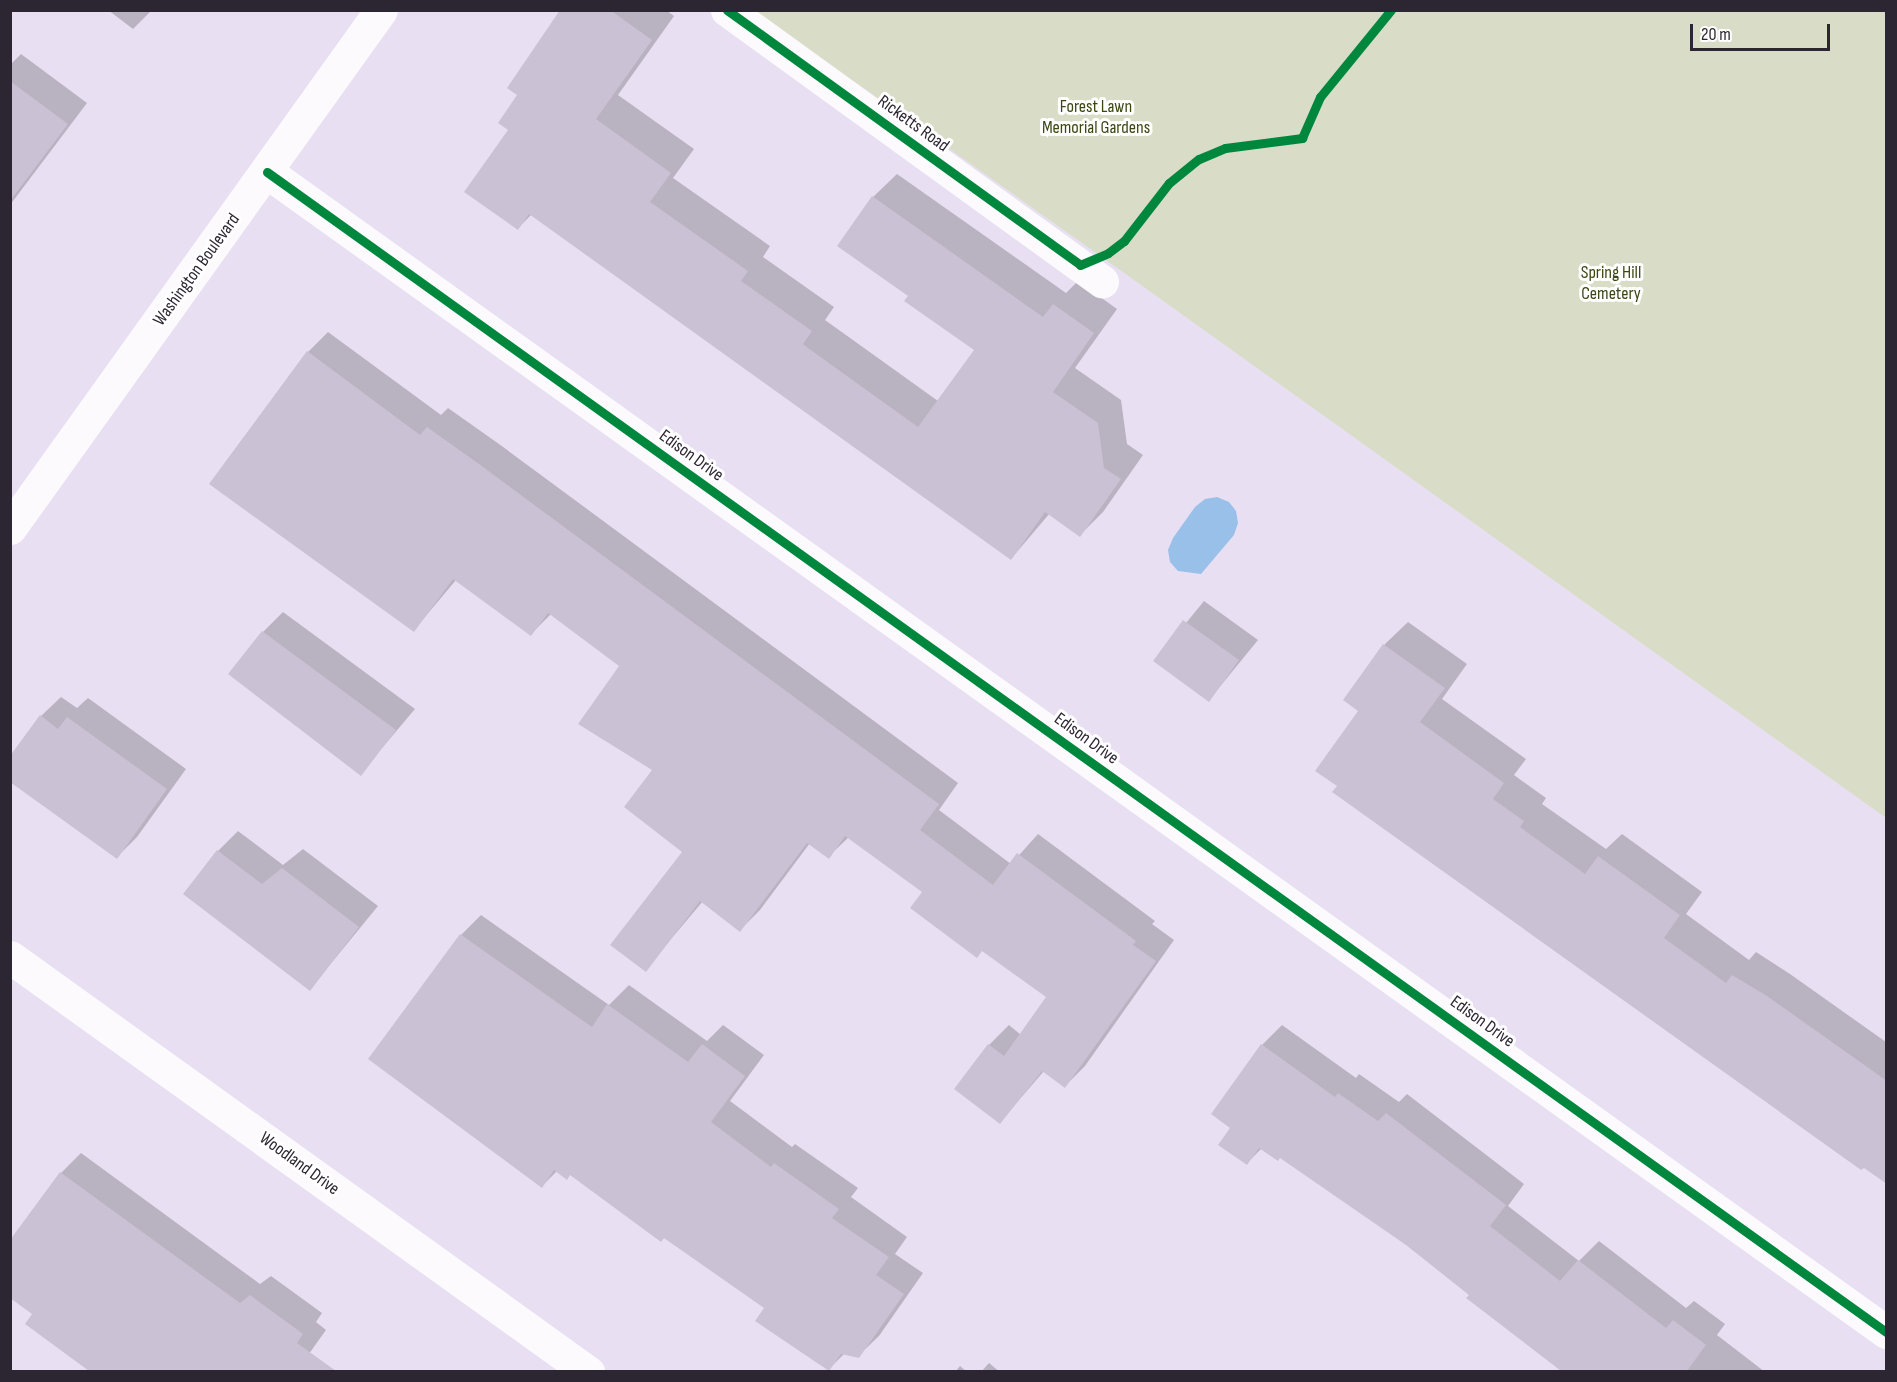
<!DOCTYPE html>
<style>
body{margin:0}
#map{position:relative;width:1897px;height:1382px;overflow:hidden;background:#e8e0f2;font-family:"Sofia Sans Condensed",sans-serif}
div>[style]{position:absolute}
.green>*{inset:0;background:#d9ddc8}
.water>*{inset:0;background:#98c0e8}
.shadow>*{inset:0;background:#0003}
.building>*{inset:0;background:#cac1d5}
.minor>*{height:33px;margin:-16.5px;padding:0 16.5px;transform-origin:16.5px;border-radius:16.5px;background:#fcfafd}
.cycleway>*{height:9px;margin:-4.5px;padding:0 4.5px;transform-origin:4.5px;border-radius:4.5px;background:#00873e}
span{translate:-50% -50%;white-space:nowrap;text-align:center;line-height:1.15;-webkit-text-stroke:6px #fff;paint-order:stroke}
.park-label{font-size:18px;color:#3b4612}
.street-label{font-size:18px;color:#2b2632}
.frame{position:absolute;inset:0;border:12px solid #2b2632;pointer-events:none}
.scale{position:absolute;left:1690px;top:24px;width:140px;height:27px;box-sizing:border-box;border:3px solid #2b2632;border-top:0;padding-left:8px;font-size:18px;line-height:21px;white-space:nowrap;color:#2b2632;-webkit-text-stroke:4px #fff;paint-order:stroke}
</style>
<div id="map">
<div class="green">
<div style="clip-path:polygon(755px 11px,1886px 11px,1886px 818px,1120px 270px)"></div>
</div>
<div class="water">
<div style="clip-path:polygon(1217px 497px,1229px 502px,1236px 511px,1238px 523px,1234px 535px,1201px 574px,1178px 571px,1170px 562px,1168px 550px,1173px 538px,1195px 507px,1205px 499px)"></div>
</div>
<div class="shadow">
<div style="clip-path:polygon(108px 10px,152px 10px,133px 29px)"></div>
<div style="clip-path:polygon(562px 10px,666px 10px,674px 16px,618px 95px,694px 149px,673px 178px,770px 246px,763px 257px,834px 307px,825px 320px,938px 401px,976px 349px,910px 296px,873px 197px,897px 174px,1066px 293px,1078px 281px,1117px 309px,1075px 368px,1121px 400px,1127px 444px,1143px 455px,1103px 512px,1080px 535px,1050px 513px,1011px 559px,532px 214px,518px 228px,510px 129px)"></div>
<div style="clip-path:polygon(21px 54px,87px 103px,10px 205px,10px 65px)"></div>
<div style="clip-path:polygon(328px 332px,441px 415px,448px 408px,499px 444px,958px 783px,939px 810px,1011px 864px,1038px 834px,1155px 921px,1152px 924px,1174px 940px,1085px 1066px,1065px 1086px,1044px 1071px,1000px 1122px,989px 1045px,1009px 1025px,1021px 1035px,1048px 997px,924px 892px,849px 837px,828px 857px,810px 843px,760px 910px,740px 930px,703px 901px,645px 970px,684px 851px,621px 666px,551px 614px,531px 634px,456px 580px,414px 630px,212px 484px,308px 352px)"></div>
<div style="clip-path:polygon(1204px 601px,1258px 640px,1209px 700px,1155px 661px)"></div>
<div style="clip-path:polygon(283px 612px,415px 709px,360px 774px,263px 632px)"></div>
<div style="clip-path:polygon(1408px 622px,1467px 664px,1442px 699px,1526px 759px,1514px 775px,1546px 798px,1542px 804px,1606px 849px,1622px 834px,1702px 892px,1686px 914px,1749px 960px,1756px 952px,1790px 974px,1886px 1042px,1886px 1182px,1339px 786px,1361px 711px,1345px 700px,1385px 644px)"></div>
<div style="clip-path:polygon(61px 697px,77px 708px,88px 698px,186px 769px,137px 837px,117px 857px,41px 716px)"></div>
<div style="clip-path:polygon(238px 831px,283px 865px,303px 849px,378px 906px,310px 989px,218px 851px)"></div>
<div style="clip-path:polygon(481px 915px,609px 1005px,629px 985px,707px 1041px,723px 1025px,764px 1055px,730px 1101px,792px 1147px,795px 1144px,858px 1188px,851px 1197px,907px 1237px,895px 1254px,923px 1273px,879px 1336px,858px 1356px,845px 1353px,829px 1369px,766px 1307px,570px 1174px,557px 1171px,542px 1186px,370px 1059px,461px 935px)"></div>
<div style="clip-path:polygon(1282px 1025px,1356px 1078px,1359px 1074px,1399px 1102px,1407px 1094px,1524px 1184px,1508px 1206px,1579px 1261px,1599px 1241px,1686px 1308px,1694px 1301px,1725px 1324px,1717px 1335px,1765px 1372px,1564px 1372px,1407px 1244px,1281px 1156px,1262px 1148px,1247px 1163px,1232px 1128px,1213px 1113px,1262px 1045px)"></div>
<div style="clip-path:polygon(81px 1153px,260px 1284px,271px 1276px,322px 1313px,316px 1322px,326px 1330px,296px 1372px,133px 1372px,92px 1342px,34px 1314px,61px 1173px)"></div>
<div style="clip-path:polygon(989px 1363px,1000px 1372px,981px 1372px)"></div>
<div style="clip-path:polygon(960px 1366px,967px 1372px,955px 1372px)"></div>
</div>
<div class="building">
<div style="clip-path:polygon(560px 10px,610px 10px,652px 40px,596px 119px,671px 173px,650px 202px,748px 271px,741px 281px,812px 331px,803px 344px,808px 348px,918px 427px,974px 350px,904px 301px,908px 296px,837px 246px,872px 196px,1043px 317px,1053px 304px,1094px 333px,1053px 392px,1098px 423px,1104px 468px,1121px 479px,1080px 537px,1045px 512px,1011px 560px,529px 214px,518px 230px,464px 192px,508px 130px,498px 123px,517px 95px,507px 88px)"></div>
<div style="clip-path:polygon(10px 81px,68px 124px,10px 201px)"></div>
<div style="clip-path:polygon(307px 351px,420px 435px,427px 427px,479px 464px,939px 804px,920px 830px,993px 885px,1017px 853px,1136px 941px,1133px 945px,1156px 961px,1065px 1088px,1042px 1071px,1000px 1124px,954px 1089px,988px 1044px,1004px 1056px,1046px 997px,982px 951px,977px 958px,910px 908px,922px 892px,845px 836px,829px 859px,807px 843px,740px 932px,700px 901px,646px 972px,610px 945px,682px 852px,624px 807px,652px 770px,578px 724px,619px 666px,548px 613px,531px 636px,453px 579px,414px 632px,209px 484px)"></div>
<div style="clip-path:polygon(1183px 620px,1239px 660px,1209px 702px,1153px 661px)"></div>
<div style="clip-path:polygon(262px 631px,396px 730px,361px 776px,228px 674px)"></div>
<div style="clip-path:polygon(1383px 644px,1445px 688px,1420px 722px,1504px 783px,1493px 799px,1524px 821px,1520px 827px,1585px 874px,1598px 856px,1680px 915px,1664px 938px,1726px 983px,1732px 975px,1767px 996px,1887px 1081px,1887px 1184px,1864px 1168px,1861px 1170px,1332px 792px,1337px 786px,1315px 771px,1358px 711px,1343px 700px)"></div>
<div style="clip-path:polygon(40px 715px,58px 729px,67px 717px,167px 789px,117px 859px,10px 782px,10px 756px)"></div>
<div style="clip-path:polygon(217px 850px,262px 884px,282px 868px,359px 927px,310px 991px,183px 894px)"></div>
<div style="clip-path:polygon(460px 934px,592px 1027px,607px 1004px,688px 1062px,702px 1044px,745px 1076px,711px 1122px,771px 1167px,774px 1163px,839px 1209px,832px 1218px,889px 1257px,876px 1275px,904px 1294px,859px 1358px,841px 1354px,829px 1371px,755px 1321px,764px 1308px,664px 1238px,661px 1242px,570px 1175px,567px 1180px,554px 1170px,542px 1188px,368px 1059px)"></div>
<div style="clip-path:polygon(1261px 1044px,1335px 1097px,1338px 1093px,1378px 1121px,1386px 1113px,1506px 1205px,1490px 1226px,1560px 1281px,1578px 1260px,1666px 1328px,1673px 1320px,1706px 1345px,1687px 1371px,1561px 1371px,1466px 1298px,1469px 1295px,1406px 1245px,1280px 1158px,1278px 1161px,1259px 1148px,1247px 1165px,1218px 1145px,1230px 1128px,1211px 1114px)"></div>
<div style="clip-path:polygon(60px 1172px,240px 1303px,250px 1295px,303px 1334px,297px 1343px,336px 1371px,89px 1371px,25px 1324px,32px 1314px,10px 1298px,10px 1240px)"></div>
</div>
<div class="minor">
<div style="left:727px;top:10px;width:463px;rotate:35.9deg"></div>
<div style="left:267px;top:172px;width:1992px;rotate:35.62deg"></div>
<div style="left:10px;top:528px;width:637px;rotate:-54.39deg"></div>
<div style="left:10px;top:957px;width:712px;rotate:35.68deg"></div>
</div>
<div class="cycleway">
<div style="left:727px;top:10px;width:435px;rotate:35.8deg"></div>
<div style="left:1080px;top:265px;width:30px;rotate:-23deg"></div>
<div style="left:1108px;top:253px;width:20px;rotate:-37deg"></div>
<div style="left:1124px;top:241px;width:73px;rotate:-52.2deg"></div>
<div style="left:1169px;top:183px;width:38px;rotate:-39deg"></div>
<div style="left:1199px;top:159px;width:28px;rotate:-23deg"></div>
<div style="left:1225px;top:148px;width:78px;rotate:-7.4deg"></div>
<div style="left:1302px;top:138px;width:45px;rotate:-66.3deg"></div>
<div style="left:1320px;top:97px;width:112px;rotate:-50.8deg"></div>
<div style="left:267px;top:172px;width:1992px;rotate:35.62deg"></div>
</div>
<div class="park-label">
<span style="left:1096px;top:118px">Forest Lawn<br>Memorial Gardens</span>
<span style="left:1611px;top:284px">Spring Hill<br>Cemetery</span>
</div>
<div class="street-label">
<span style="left:913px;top:124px;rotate:36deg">Ricketts Road</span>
<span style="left:197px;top:270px;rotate:-54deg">Washington Boulevard</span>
<span style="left:691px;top:456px;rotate:36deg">Edison Drive</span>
<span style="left:1086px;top:739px;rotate:36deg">Edison Drive</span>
<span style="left:1482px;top:1022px;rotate:36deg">Edison Drive</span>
<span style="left:299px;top:1164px;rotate:36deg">Woodland Drive</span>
</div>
<div class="frame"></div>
<div class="scale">20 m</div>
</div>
